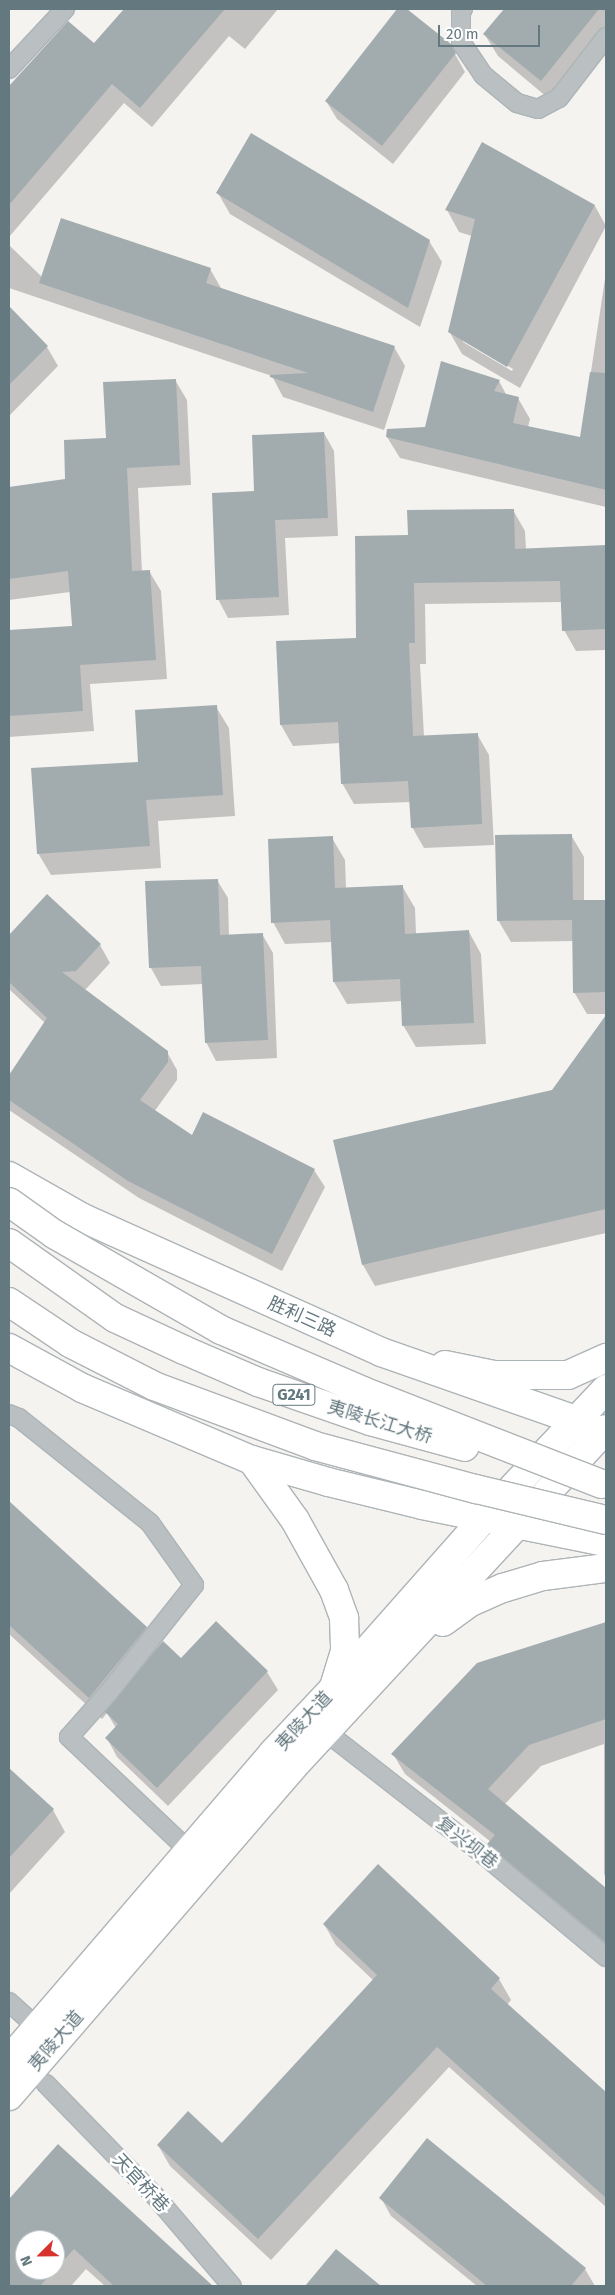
<!DOCTYPE html>
<meta charset="utf-8">
<style>
body{margin:0}
#map{position:relative;width:615px;height:2295px;overflow:hidden;background:#f4f3f0;font-family:"Fira Sans","Noto Sans SC",sans-serif}
div>[style]{position:absolute}
.shadow>*{inset:0;background:#0003}
.building>*{inset:0;background:#a2acaf}
.roads{filter:drop-shadow(1px 0 #adb4b7) drop-shadow(-1px 0 #adb4b7) drop-shadow(0 1px #adb4b7) drop-shadow(0 -1px #adb4b7)}
.service>*{height:18px;margin:-9px;padding:0 9px;transform-origin:9px;border-radius:9px;background:#bac0c2}
.secondary>*{height:28px;margin:-14px;padding:0 14px;transform-origin:14px;border-radius:14px;background:#fff}
.primary>*{height:28px;margin:-14px;padding:0 14px;transform-origin:14px;border-radius:14px;background:#fff}
.bridges{filter:drop-shadow(1px 0 #aeb3b5) drop-shadow(-1px 0 #aeb3b5) drop-shadow(0 1px #aeb3b5) drop-shadow(0 -1px #aeb3b5)}
.trunk-bridge>*{height:28px;margin:-14px;padding:0 14px;transform-origin:14px;border-radius:14px;background:#fff}
span{translate:-50% -50%;white-space:nowrap;text-align:center;line-height:1.15;-webkit-text-stroke:5px #fff;paint-order:stroke}
.shield-label span{padding:1px 4px;background:#fff;border:1px solid;border-radius:4px;-webkit-text-stroke-width:0}
.shield-label{font-size:16px;color:#64787f;font-weight:700}
.street-label{font-size:18px;color:#64787f}
.frame{position:absolute;inset:0;border:10px solid #64787f;pointer-events:none}
.north{position:absolute;left:15px;top:2230px;width:50px;height:50px;box-sizing:border-box;background:#fff;border:1px solid #c1c9cc;border-radius:50%;rotate:247deg;font-size:14px;font-weight:700;line-height:20px;text-align:center;color:#64787f}
.north::after{content:'';display:block;margin:auto;width:18px;height:22px;background:#d7332d;clip-path:polygon(50% 0,100% 100%,50% 72%,0 100%)}
.scale{position:absolute;left:438px;top:25px;width:102px;height:22px;box-sizing:border-box;border:2px solid #64787f;border-top:0;padding-left:6px;font-size:15px;line-height:18px;white-space:nowrap;color:#64787f;-webkit-text-stroke:4px #fff;paint-order:stroke}
</style>
<div id="map">
<div class="shadow">
<div style="clip-path:polygon(125px 9px,278px 9px,245px 49px,229px 36px,152px 127px,124px 103px,9px 237px,9px 88px,21px 74px,94px 45px)"></div>
<div style="clip-path:polygon(399px 9px,405px 9px,450px 45px,465px 72px,393px 164px,337px 119px,326px 101px)"></div>
<div style="clip-path:polygon(506px 9px,606px 9px,606px 37px,554px 103px,498px 56px,485px 35px)"></div>
<div style="clip-path:polygon(evenodd,483px 144px,595px 206px,606px 226px,520px 388px,462px 354px,449px 331px,472px 236px,459px 232px,447px 210px,483px 144px,463px 339px,513px 369px,512px 371px,463px 342px,463px 339px)"></div>
<div style="clip-path:polygon(218px 193px,429px 241px,442px 262px,420px 327px,230px 214px)"></div>
<div style="clip-path:polygon(9px 245px,42px 277px,210px 269px,221px 288px,394px 347px,405px 366px,384px 430px,283px 397px,272px 376px,9px 288px)"></div>
<div style="clip-path:polygon(606px 272px,606px 507px,400px 458px,387px 437px,426px 429px,499px 381px,507px 396px,518px 398px,530px 419px,528px 427px,581px 438px)"></div>
<div style="clip-path:polygon(9px 308px,47px 347px,58px 366px,9px 416px)"></div>
<div style="clip-path:polygon(175px 380px,187px 400px,191px 485px,138px 488px,142px 572px,149px 571px,161px 591px,167px 679px,90px 684px,94px 731px,9px 737px,9px 632px,73px 628px,70px 592px,9px 600px,9px 488px,67px 480px,107px 440px)"></div>
<div style="clip-path:polygon(324px 433px,334px 451px,338px 536px,285px 538px,289px 615px,228px 618px,218px 599px,256px 492px)"></div>
<div style="clip-path:polygon(513px 510px,525px 531px,526px 550px,606px 547px,606px 650px,576px 651px,564px 630px,562px 602px,425px 604px,426px 664px,420px 664px,424px 736px,477px 734px,489px 755px,494px 845px,424px 848px,412px 827px,411px 802px,354px 804px,342px 783px,340px 743px,293px 746px,281px 725px,357px 639px,409px 536px)"></div>
<div style="clip-path:polygon(216px 707px,229px 728px,235px 816px,158px 821px,161px 868px,51px 875px,38px 853px,140px 763px)"></div>
<div style="clip-path:polygon(571px 835px,584px 857px,584px 902px,606px 901px,606px 1014px,587px 1014px,574px 992px,573px 941px,511px 942px,498px 920px)"></div>
<div style="clip-path:polygon(332px 838px,345px 860px,346px 888px,402px 886px,415px 908px,416px 934px,469px 932px,481px 954px,486px 1044px,416px 1047px,403px 1025px,402px 1001px,347px 1004px,334px 982px,332px 942px,285px 944px,273px 922px)"></div>
<div style="clip-path:polygon(217px 880px,228px 898px,229px 936px,262px 934px,273px 953px,277px 1058px,216px 1061px,206px 1042px,203px 984px,161px 986px,151px 968px)"></div>
<div style="clip-path:polygon(47px 896px,100px 945px,110px 963px,86px 989px,82px 989px,167px 1052px,177px 1070px,177px 1080px,154px 1112px,192px 1137px,314px 1170px,325px 1187px,282px 1271px,139px 1198px,9px 1110px,9px 1077px,45px 1023px,9px 989px,9px 937px)"></div>
<div style="clip-path:polygon(592px 1037px,606px 1048px,606px 1233px,375px 1286px,363px 1265px,335px 1141px,552px 1091px)"></div>
<div style="clip-path:polygon(9px 1503px,146px 1627px,158px 1649px,181px 1659px,216px 1623px,267px 1672px,278px 1690px,168px 1806px,117px 1757px,107px 1738px,116px 1728px,107px 1713px,102px 1719px,9px 1634px)"></div>
<div style="clip-path:polygon(606px 1623px,606px 1878px,604px 1874px,604px 1744px,541px 1766px,504px 1805px,606px 1890px,606px 1953px,501px 1865px,489px 1844px,491px 1842px,405px 1774px,393px 1754px,478px 1664px)"></div>
<div style="clip-path:polygon(9px 1770px,53px 1810px,65px 1832px,9px 1894px)"></div>
<div style="clip-path:polygon(378px 1866px,499px 1979px,511px 2000px,507px 2005px,606px 2094px,606px 2207px,449px 2067px,271px 2260px,170px 2166px,158px 2145px,222px 2144px,374px 1981px,336px 1945px,324px 1924px)"></div>
<div style="clip-path:polygon(evenodd,58px 2146px,211px 2286px,105px 2286px,86px 2269px,71px 2286px,9px 2286px,9px 2201px,58px 2146px,25px 2240px,55px 2240px,55px 2270px,25px 2270px,25px 2240px)"></div>
<div style="clip-path:polygon(381px 2198px,585px 2269px,595px 2286px,477px 2286px,391px 2216px)"></div>
<div style="clip-path:polygon(336px 2250px,379px 2286px,306px 2286px)"></div>
</div>
<div class="building">
<div style="clip-path:polygon(124px 9px,225px 9px,140px 108px,112px 84px,9px 205px,9px 86px,68px 21px,94px 43px)"></div>
<div style="clip-path:polygon(397px 9px,407px 9px,451px 44px,456px 53px,382px 146px,325px 101px)"></div>
<div style="clip-path:polygon(504px 9px,599px 9px,541px 81px,483px 34px)"></div>
<div style="clip-path:polygon(251px 133px,430px 240px,408px 308px,216px 193px)"></div>
<div style="clip-path:polygon(482px 142px,595px 205px,507px 367px,448px 332px,475px 219px,445px 210px)"></div>
<div style="clip-path:polygon(61px 218px,211px 268px,206px 283px,395px 346px,373px 412px,270px 377px,270px 375px,308px 373px,39px 283px)"></div>
<div style="clip-path:polygon(9px 306px,48px 346px,9px 385px)"></div>
<div style="clip-path:polygon(441px 361px,500px 380px,494px 391px,519px 397px,513px 423px,580px 437px,590px 372px,606px 373px,606px 490px,386px 437px,387px 429px,425px 427px)"></div>
<div style="clip-path:polygon(176px 379px,180px 465px,127px 468px,132px 571px,150px 570px,156px 660px,80px 665px,83px 711px,9px 716px,9px 630px,72px 626px,68px 571px,9px 579px,9px 487px,65px 479px,64px 440px,106px 438px,103px 382px)"></div>
<div style="clip-path:polygon(324px 432px,328px 518px,275px 520px,279px 597px,216px 600px,212px 493px,254px 491px,252px 435px)"></div>
<div style="clip-path:polygon(514px 509px,515px 549px,606px 545px,606px 629px,562px 631px,560px 581px,414px 583px,415px 643px,409px 643px,413px 736px,478px 733px,482px 824px,411px 828px,408px 781px,341px 784px,338px 722px,280px 725px,276px 641px,356px 638px,355px 536px,408px 535px,407px 510px)"></div>
<div style="clip-path:polygon(217px 705px,223px 795px,146px 800px,150px 846px,37px 854px,31px 768px,138px 762px,135px 710px)"></div>
<div style="clip-path:polygon(572px 834px,573px 900px,606px 900px,606px 992px,573px 993px,572px 920px,497px 921px,495px 835px)"></div>
<div style="clip-path:polygon(333px 836px,335px 888px,403px 885px,405px 934px,469px 930px,474px 1023px,402px 1026px,400px 979px,333px 982px,330px 920px,271px 923px,268px 839px)"></div>
<div style="clip-path:polygon(218px 879px,220px 935px,263px 933px,268px 1040px,205px 1043px,201px 966px,149px 968px,145px 881px)"></div>
<div style="clip-path:polygon(47px 894px,101px 944px,76px 971px,62px 972px,168px 1051px,168px 1062px,140px 1100px,192px 1135px,203px 1112px,315px 1169px,272px 1254px,128px 1181px,9px 1100px,9px 1075px,47px 1018px,9px 982px,9px 935px)"></div>
<div style="clip-path:polygon(606px 1015px,606px 1209px,362px 1265px,333px 1140px,552px 1090px)"></div>
<div style="clip-path:polygon(9px 1501px,147px 1627px,89px 1698px,9px 1625px)"></div>
<div style="clip-path:polygon(216px 1621px,268px 1671px,157px 1788px,105px 1738px,118px 1724px,105px 1712px,163px 1641px,181px 1658px)"></div>
<div style="clip-path:polygon(606px 1622px,606px 1719px,529px 1745px,488px 1789px,606px 1888px,606px 1943px,487px 1844px,495px 1835px,391px 1754px,477px 1663px)"></div>
<div style="clip-path:polygon(9px 1768px,54px 1809px,9px 1858px)"></div>
<div style="clip-path:polygon(378px 1864px,500px 1978px,491px 1989px,606px 2092px,606px 2198px,437px 2047px,258px 2239px,157px 2145px,188px 2111px,222px 2143px,377px 1975px,323px 1924px)"></div>
<div style="clip-path:polygon(427px 2138px,586px 2268px,571px 2286px,487px 2286px,379px 2198px)"></div>
<div style="clip-path:polygon(58px 2144px,213px 2286px,114px 2286px,74px 2249px,55px 2270px,55px 2240px,25px 2240px,25px 2270px,55px 2270px,40px 2286px,9px 2286px,9px 2199px)"></div>
<div style="clip-path:polygon(336px 2249px,381px 2286px,305px 2286px)"></div>
</div>
<div class="roads">
<div class="service">
<div style="left:463px;top:9px;width:4px;rotate:124deg"></div>
<div style="left:461px;top:12px;width:30px;rotate:90deg"></div>
<div style="left:461px;top:42px;width:40px;rotate:56deg"></div>
<div style="left:483px;top:75px;width:44px;rotate:39.5deg"></div>
<div style="left:517px;top:103px;width:22px;rotate:16deg"></div>
<div style="left:538px;top:109px;width:24px;rotate:-28deg"></div>
<div style="left:559px;top:98px;width:77px;rotate:-52.4deg"></div>
<div style="left:9px;top:69px;width:82px;rotate:-47deg"></div>
<div style="left:9px;top:1414px;width:11px;rotate:22deg"></div>
<div style="left:19px;top:1418px;width:168px;rotate:38.7deg"></div>
<div style="left:150px;top:1523px;width:76px;rotate:54.6deg"></div>
<div style="left:194px;top:1585px;width:138px;rotate:128.5deg"></div>
<div style="left:108px;top:1693px;width:59px;rotate:131.6deg"></div>
<div style="left:69px;top:1737px;width:166px;rotate:43.5deg"></div>
<div style="left:326px;top:1732px;width:200px;rotate:37.9deg"></div>
<div style="left:484px;top:1855px;width:159px;rotate:39.9deg"></div>
<div style="left:9px;top:2002px;width:38px;rotate:42deg"></div>
<div style="left:46px;top:2084px;width:156px;rotate:45.8deg"></div>
<div style="left:155px;top:2196px;width:118px;rotate:49.5deg"></div>
</div>
<div class="secondary">
<div style="left:445px;top:1365px;width:50px;rotate:11.5deg"></div>
<div style="left:494px;top:1375px;width:74px"></div>
<div style="left:568px;top:1375px;width:42px;rotate:-24.1deg"></div>
<div style="left:252px;top:1460px;width:74px;rotate:54.4deg"></div>
<div style="left:295px;top:1520px;width:80px;rotate:60.9deg"></div>
<div style="left:334px;top:1590px;width:30px;rotate:70deg"></div>
<div style="left:344px;top:1618px;width:33px;rotate:88deg"></div>
<div style="left:345px;top:1651px;width:34px;rotate:107deg"></div>
<div style="left:443px;top:1622px;width:34px;rotate:-36deg"></div>
<div style="left:471px;top:1602px;width:35px;rotate:-24deg"></div>
<div style="left:503px;top:1588px;width:42px;rotate:-16.7deg"></div>
<div style="left:543px;top:1576px;width:64px;rotate:-7.2deg"></div>
<div style="left:9px;top:2060px;width:405px;rotate:-49.3deg"></div>
<div style="left:273px;top:1753px;width:88px;rotate:-46.8deg"></div>
<div style="left:333px;top:1689px;width:231px;rotate:-48.5deg"></div>
<div style="left:486px;top:1516px;width:175px;rotate:-46.6deg"></div>
<div style="left:9px;top:2096px;width:432px;rotate:-49.2deg"></div>
<div style="left:291px;top:1769px;width:463px;rotate:-47.2deg"></div>
</div>
<div class="primary">
<div style="left:9px;top:1176px;width:85px;rotate:29.6deg"></div>
<div style="left:83px;top:1218px;width:327px;rotate:24.2deg"></div>
<div style="left:381px;top:1352px;width:209px;rotate:19.3deg"></div>
<div style="left:578px;top:1421px;width:31px;rotate:25deg"></div>
<div style="left:9px;top:1348px;width:83px;rotate:28.7deg"></div>
<div style="left:82px;top:1388px;width:185px;rotate:23deg"></div>
<div style="left:252px;top:1460px;width:79px;rotate:16.1deg"></div>
<div style="left:328px;top:1482px;width:97px;rotate:13.7deg"></div>
<div style="left:422px;top:1505px;width:188px;rotate:11.4deg"></div>
</div>
</div>
<div class="bridges">
<div class="trunk-bridge">
<div style="left:9px;top:1202px;width:55px;rotate:35.4deg"></div>
<div style="left:54px;top:1234px;width:193px;rotate:29.9deg"></div>
<div style="left:221px;top:1330px;width:155px;rotate:23.2deg"></div>
<div style="left:363px;top:1391px;width:256px;rotate:21.3deg"></div>
<div style="left:9px;top:1243px;width:130px;rotate:35.3deg"></div>
<div style="left:115px;top:1318px;width:76px;rotate:24.9deg"></div>
<div style="left:184px;top:1350px;width:81px;rotate:23.4deg"></div>
<div style="left:258px;top:1382px;width:119px;rotate:19.2deg"></div>
<div style="left:370px;top:1421px;width:98px;rotate:15.3deg"></div>
<div style="left:9px;top:1302px;width:73px;rotate:33.9deg"></div>
<div style="left:70px;top:1343px;width:94px;rotate:27.1deg"></div>
<div style="left:154px;top:1386px;width:172px;rotate:20.4deg"></div>
<div style="left:315px;top:1446px;width:167px;rotate:15deg"></div>
<div style="left:476px;top:1489px;width:134px;rotate:13.4deg"></div>
</div>
</div>
<div class="shield-label">
<span style="left:294px;top:1395px">G241</span>
</div>
<div class="street-label">
<span style="left:302px;top:1317px;rotate:24deg">胜利三路</span>
<span style="left:380px;top:1422px;rotate:17deg">夷陵长江大桥</span>
<span style="left:304px;top:1721px;rotate:-47deg">夷陵大道</span>
<span style="left:467px;top:1843px;rotate:38deg">复兴坝巷</span>
<span style="left:56px;top:2041px;rotate:-49deg">夷陵大道</span>
<span style="left:141px;top:2183px;rotate:47deg">天官桥巷</span>
</div>
<div class="frame"></div>
<div class="north">N</div>
<div class="scale">20 m</div>
</div>
